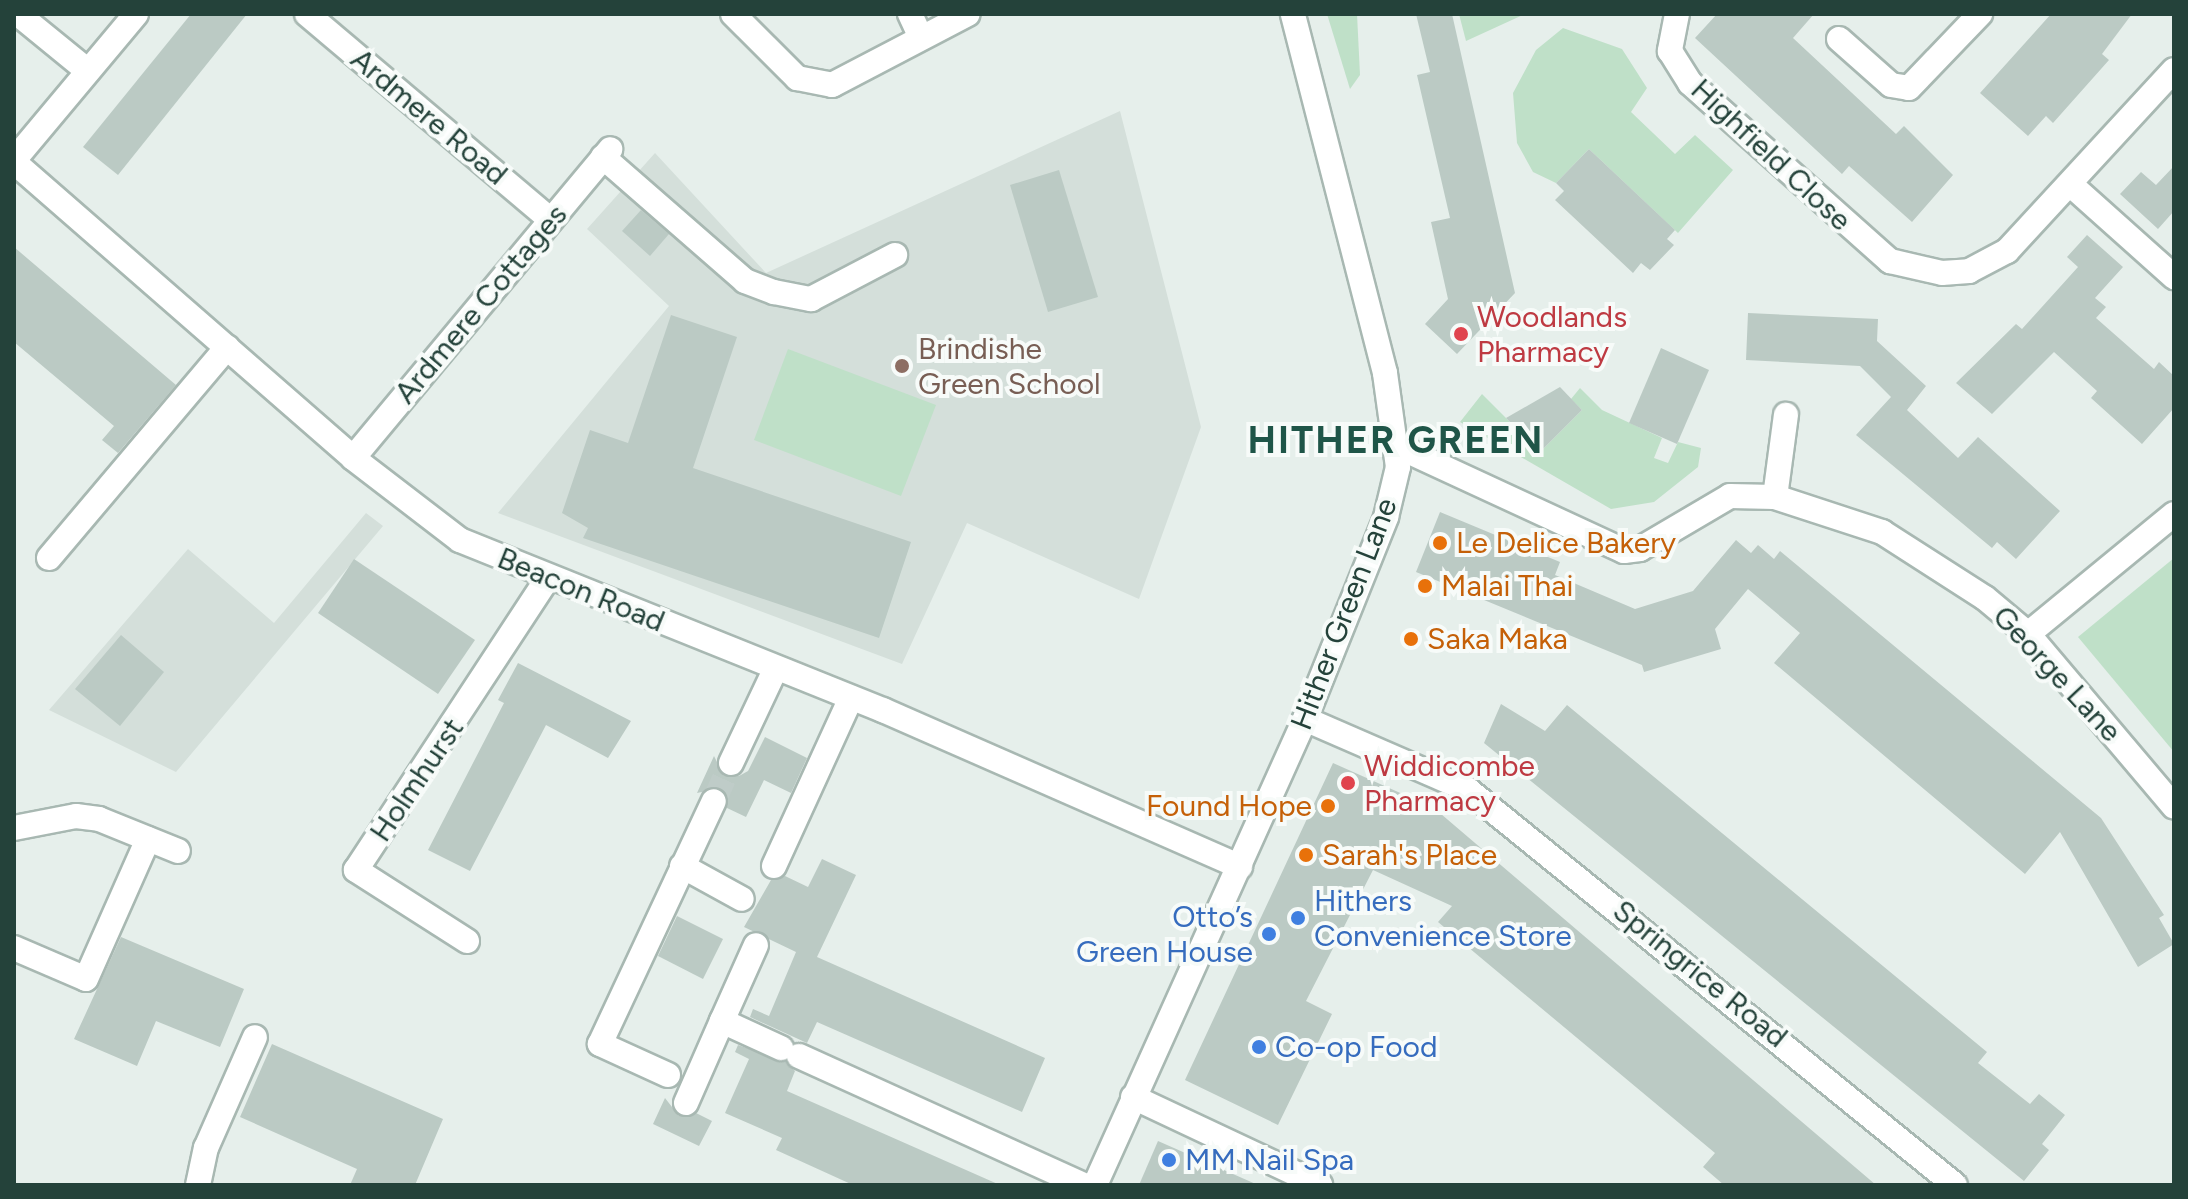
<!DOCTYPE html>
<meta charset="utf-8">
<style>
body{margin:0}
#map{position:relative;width:2188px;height:1199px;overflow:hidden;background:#e6efeb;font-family:Figtree,sans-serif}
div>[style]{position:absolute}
.built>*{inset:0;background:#d4dfda}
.green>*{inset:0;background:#bfe0c8}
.building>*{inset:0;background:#bbcac4}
.minor-tunnel>*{height:24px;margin-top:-12px;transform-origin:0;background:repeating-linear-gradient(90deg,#bfccc8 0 24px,transparent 0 36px)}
.roads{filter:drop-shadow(2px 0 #a8b8b2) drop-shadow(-2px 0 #a8b8b2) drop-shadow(0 2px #a8b8b2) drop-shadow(0 -2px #a8b8b2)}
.minor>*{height:24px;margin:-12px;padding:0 12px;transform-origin:12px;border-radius:12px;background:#fff}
.dots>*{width:22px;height:22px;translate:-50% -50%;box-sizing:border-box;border:4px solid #f7fbf9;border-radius:50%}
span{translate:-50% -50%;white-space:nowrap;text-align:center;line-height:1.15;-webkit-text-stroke:8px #f7fbf9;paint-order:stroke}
.street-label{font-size:30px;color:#24423a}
.health-label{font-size:30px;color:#be3a42}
.left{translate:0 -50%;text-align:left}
.education-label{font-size:30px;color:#785e54}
.food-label{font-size:30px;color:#c56008}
.right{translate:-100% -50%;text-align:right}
.shop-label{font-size:30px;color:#366cbe}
.district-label{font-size:38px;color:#1f5548;font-weight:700;letter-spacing:2px}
.frame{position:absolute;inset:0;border:16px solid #24423a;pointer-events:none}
</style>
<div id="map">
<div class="built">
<div style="clip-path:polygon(1120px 111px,1201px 427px,1139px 599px,967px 523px,902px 664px,498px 513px,669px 306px,587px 229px,655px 153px,766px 273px)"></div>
<div style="clip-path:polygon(366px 513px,383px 526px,176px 772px,49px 710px,188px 549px,274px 623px)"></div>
</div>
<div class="green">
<div style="clip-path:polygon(1327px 14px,1357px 14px,1360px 75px,1350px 89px)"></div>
<div style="clip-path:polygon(1459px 14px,1525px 14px,1466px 41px)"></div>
<div style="clip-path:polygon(1563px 28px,1622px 49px,1647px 88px,1631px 112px,1675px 154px,1695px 135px,1733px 170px,1678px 233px,1589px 149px,1556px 183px,1533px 172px,1517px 143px,1513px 93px,1536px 50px)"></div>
<div style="clip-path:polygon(788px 349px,936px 405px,901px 496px,754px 440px)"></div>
<div style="clip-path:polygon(1580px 388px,1602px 410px,1662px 438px,1654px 458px,1668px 463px,1678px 442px,1701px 448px,1698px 467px,1654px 502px,1611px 509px,1460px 422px,1482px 394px,1540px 452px,1582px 410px,1571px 399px)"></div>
<div style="clip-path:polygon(2174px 558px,2174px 752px,2078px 637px)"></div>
</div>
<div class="building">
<div style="clip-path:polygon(191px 14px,247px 14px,118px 175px,83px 147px)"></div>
<div style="clip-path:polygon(1416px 14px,1452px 14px,1515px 293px,1457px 354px,1425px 324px,1448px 299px,1431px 222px,1450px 218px,1417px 75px,1430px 72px)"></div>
<div style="clip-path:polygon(1717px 14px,1814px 14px,1793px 38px,1896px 134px,1904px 126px,1953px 175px,1912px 222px,1849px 166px,1842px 174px,1695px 38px)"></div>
<div style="clip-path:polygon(2051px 14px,2132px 14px,2102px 54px,2109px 60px,2053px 123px,2046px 116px,2028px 136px,1980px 93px)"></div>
<div style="clip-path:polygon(1589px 149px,1675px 230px,1667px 239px,1674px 245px,1650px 270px,1641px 263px,1633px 273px,1555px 200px,1564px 191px,1556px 183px)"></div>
<div style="clip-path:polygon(2174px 166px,2174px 211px,2158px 229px,2120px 194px,2141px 172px,2156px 185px)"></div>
<div style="clip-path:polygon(1059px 170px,1098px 297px,1048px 312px,1010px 185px)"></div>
<div style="clip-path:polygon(641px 210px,669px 234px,650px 256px,622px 231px)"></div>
<div style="clip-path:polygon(2087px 235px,2123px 267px,2095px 298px,2106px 307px,2096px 318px,2154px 369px,2159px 362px,2174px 376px,2174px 408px,2142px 444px,2091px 398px,2097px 391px,2054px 352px,1992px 414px,1956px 383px,2016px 324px,2022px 329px,2078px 267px,2067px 257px)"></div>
<div style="clip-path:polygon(14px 247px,176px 385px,118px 453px,102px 440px,114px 426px,14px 342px)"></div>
<div style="clip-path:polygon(1748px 313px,1878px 319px,1877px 341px,1926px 386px,1907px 410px,1958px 458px,1978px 437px,2060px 511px,2016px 559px,1997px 542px,1992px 548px,1856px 435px,1891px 397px,1860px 366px,1746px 360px)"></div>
<div style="clip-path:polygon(671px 315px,737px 337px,693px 468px,911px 542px,879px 638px,583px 538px,588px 528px,562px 513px,590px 430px,628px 443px)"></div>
<div style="clip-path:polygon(1661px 348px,1709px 370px,1677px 444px,1629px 423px)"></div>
<div style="clip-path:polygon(1560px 387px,1582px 410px,1540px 452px,1506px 418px)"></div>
<div style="clip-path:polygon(1440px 512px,1560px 562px,1555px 575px,1635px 609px,1693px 591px,1736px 540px,1751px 553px,1758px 545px,1774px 559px,1780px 551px,2101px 818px,2164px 915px,2159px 918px,2174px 944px,2138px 967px,2060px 832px,2025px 874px,1774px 663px,1800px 633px,1748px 589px,1715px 629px,1721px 649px,1644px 672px,1642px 665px,1416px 572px)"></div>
<div style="clip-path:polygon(354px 559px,475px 640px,438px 694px,318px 613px)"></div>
<div style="clip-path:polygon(121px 635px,164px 672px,120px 726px,75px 689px)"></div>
<div style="clip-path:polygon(518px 663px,631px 721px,608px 758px,546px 725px,470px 871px,428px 850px,504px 703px,498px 700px)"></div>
<div style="clip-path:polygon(1501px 704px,1545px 731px,1567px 705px,1987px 1052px,1978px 1063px,2030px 1104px,2039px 1094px,2065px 1115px,2042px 1144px,2049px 1150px,2024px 1181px,1484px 743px)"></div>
<div style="clip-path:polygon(765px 737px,807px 758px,791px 793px,764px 780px,746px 817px,727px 808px,721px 788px,697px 793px,714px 756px,724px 776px,739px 776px,748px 771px)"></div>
<div style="clip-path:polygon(1333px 763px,1434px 808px,1876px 1185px,1724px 1185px,1703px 1167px,1715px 1153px,1438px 922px,1452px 906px,1373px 870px,1306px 1001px,1332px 1014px,1278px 1125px,1185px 1080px)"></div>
<div style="clip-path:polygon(822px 859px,856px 875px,817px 957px,1045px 1058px,1022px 1112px,817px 1022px,807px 1043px,750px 1017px,753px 1009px,769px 1016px,796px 952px,744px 927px,771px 880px,785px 876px,808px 887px)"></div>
<div style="clip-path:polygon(677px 916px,723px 939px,703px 979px,658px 956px)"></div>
<div style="clip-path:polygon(121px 937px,244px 989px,220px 1047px,156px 1021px,137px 1066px,74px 1039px)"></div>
<div style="clip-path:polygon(272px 1044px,443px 1119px,415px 1185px,350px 1185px,357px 1169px,240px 1117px)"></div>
<div style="clip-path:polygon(738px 1045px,786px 1062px,795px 1071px,787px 1091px,1000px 1185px,853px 1185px,776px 1150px,782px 1138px,725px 1113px,749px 1059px,735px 1052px)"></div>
<div style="clip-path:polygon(665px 1098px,679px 1116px,696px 1113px,712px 1121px,699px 1146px,653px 1124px)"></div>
<div style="clip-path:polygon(1158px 1141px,1258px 1185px,1139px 1185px)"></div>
</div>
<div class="minor-tunnel">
<div style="left:714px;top:801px;width:42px;rotate:-65.9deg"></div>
</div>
<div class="roads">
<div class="minor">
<div style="left:18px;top:14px;width:90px;rotate:39.2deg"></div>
<div style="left:307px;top:14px;width:319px;rotate:40.2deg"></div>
<div style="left:733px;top:14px;width:91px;rotate:45deg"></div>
<div style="left:797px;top:78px;width:36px;rotate:11deg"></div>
<div style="left:832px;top:85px;width:153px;rotate:-27.6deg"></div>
<div style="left:910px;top:14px;width:26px;rotate:65deg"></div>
<div style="left:1677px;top:14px;width:38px;rotate:101deg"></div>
<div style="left:1670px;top:51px;width:38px;rotate:58deg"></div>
<div style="left:1690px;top:83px;width:268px;rotate:41.7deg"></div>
<div style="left:1890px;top:261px;width:53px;rotate:13deg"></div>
<div style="left:1942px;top:273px;width:27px;rotate:-4deg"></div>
<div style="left:1969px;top:271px;width:43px;rotate:-27.8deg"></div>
<div style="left:2007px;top:251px;width:246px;rotate:-47.3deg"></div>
<div style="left:1839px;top:39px;width:69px;rotate:41.5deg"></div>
<div style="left:1891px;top:85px;width:18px;rotate:9deg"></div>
<div style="left:1909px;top:88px;width:103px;rotate:-46.2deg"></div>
<div style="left:603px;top:157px;width:189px;rotate:41.1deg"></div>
<div style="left:745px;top:281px;width:31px;rotate:21deg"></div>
<div style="left:774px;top:292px;width:38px;rotate:11deg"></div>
<div style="left:811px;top:299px;width:95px;rotate:-27.6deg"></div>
<div style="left:14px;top:160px;width:190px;rotate:-50.1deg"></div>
<div style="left:14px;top:162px;width:450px;rotate:41.1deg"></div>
<div style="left:353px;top:458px;width:135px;rotate:37.5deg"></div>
<div style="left:460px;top:540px;width:456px;rotate:21.9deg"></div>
<div style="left:883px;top:710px;width:390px;rotate:23.7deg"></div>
<div style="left:2070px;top:184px;width:140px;rotate:41.8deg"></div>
<div style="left:1399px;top:447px;width:248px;rotate:24.8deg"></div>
<div style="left:1624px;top:551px;width:16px;rotate:-7deg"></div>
<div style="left:1640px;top:549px;width:104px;rotate:-30.5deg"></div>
<div style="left:1730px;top:496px;width:45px;rotate:1.3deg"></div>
<div style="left:1775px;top:497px;width:113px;rotate:18.1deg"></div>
<div style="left:1882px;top:532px;width:122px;rotate:32.7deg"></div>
<div style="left:1985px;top:598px;width:56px;rotate:39.9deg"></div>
<div style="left:2028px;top:634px;width:226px;rotate:49.8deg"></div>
<div style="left:353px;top:458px;width:402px;rotate:-50.2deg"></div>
<div style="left:1775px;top:497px;width:83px;rotate:-82.4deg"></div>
<div style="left:49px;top:558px;width:276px;rotate:-49.8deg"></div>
<div style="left:2028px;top:634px;width:189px;rotate:-39.4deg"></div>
<div style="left:1305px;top:719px;width:178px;rotate:23.5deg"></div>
<div style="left:1468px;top:790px;width:627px;rotate:39.05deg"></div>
<div style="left:731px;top:763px;width:105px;rotate:-64.7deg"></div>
<div style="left:14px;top:828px;width:63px;rotate:-11deg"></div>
<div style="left:76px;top:816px;width:23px;rotate:7deg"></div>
<div style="left:99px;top:819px;width:85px;rotate:22.1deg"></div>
<div style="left:682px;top:866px;width:68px;rotate:28.8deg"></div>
<div style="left:774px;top:866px;width:185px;rotate:-65.4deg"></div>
<div style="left:467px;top:941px;width:132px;rotate:-147.4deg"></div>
<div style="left:356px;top:870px;width:349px;rotate:-56.7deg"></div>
<div style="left:14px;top:948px;width:78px;rotate:23.3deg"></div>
<div style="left:86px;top:979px;width:153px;rotate:-66.1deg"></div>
<div style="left:722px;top:1021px;width:83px;rotate:-65.9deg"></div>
<div style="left:799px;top:1056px;width:313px;rotate:24.4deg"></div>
<div style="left:668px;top:1075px;width:75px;rotate:-155.5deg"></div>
<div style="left:600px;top:1044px;width:268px;rotate:-64.9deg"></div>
<div style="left:1133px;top:1097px;width:207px;rotate:25.2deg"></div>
<div style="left:686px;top:1103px;width:90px;rotate:-66.3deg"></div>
<div style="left:722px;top:1021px;width:65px;rotate:24.6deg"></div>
<div style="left:198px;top:1185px;width:38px;rotate:-78deg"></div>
<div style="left:206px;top:1148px;width:121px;rotate:-66.2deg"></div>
<div style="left:1095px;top:1185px;width:511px;rotate:-65.74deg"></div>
<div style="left:1305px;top:719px;width:218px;rotate:-68.1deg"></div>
<div style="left:1386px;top:517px;width:51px;rotate:-76.5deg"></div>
<div style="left:1398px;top:467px;width:95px;rotate:-97.9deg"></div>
<div style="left:1385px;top:373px;width:371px;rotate:-104.4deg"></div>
</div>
</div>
<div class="dots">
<div style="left:1461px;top:334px;background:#e0444e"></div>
<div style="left:902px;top:366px;background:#8d6e63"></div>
<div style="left:1440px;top:543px;background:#e8710a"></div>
<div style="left:1425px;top:586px;background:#e8710a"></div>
<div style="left:1411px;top:639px;background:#e8710a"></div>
<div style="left:1348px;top:783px;background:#e0444e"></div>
<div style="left:1328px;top:806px;background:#e8710a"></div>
<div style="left:1306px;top:855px;background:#e8710a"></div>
<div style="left:1298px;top:918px;background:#3f7fe0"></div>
<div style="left:1269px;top:934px;background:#3f7fe0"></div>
<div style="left:1259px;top:1047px;background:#3f7fe0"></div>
<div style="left:1169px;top:1160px;background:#3f7fe0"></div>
</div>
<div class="street-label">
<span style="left:429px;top:117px;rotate:40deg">Ardmere Road</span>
<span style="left:1771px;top:155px;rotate:43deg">Highfield Close</span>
<span style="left:481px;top:304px;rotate:-50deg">Ardmere Cottages</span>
<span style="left:581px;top:590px;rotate:22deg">Beacon Road</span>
<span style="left:1344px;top:614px;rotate:-69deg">Hither Green Lane</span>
<span style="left:2057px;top:674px;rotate:47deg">George Lane</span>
<span style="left:417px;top:780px;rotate:-56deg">Holmhurst</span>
<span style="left:1700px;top:974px;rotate:39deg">Springrice Road</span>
</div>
<div class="health-label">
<span class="left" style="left:1477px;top:334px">Woodlands<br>Pharmacy</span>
<span class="left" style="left:1364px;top:783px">Widdicombe<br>Pharmacy</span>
</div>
<div class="education-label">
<span class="left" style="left:918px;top:366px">Brindishe<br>Green School</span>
</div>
<div class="food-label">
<span class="left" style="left:1456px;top:543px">Le Delice Bakery</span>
<span class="left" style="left:1441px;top:586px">Malai Thai</span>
<span class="left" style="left:1427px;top:639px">Saka Maka</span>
<span class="right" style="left:1312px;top:806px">Found Hope</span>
<span class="left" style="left:1322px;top:855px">Sarah's Place</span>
</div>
<div class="shop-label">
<span class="left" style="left:1314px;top:918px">Hithers<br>Convenience Store</span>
<span class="right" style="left:1253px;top:934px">Otto’s<br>Green House</span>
<span class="left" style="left:1275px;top:1047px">Co-op Food</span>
<span class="left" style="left:1185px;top:1160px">MM Nail Spa</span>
</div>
<div class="district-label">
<span style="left:1396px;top:441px">HITHER GREEN</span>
</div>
<div class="frame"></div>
</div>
